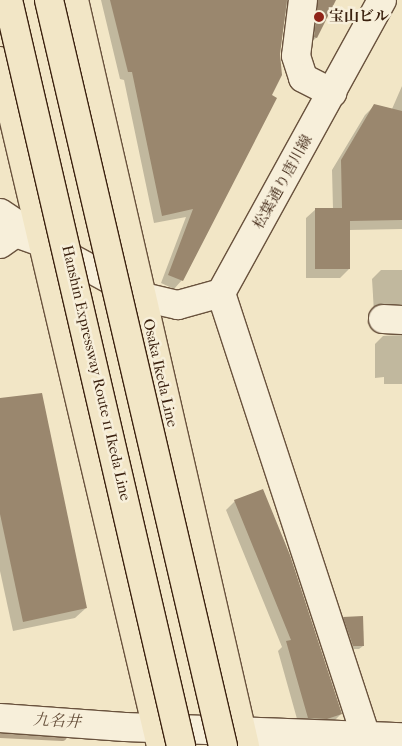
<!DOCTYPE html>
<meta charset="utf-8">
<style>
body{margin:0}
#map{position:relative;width:402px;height:746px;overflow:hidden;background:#f2e6c6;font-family:"IM FELL French Canon","Noto Serif JP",serif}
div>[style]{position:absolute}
.shadow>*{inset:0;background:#0003}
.stream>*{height:9px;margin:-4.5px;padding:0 4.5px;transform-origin:4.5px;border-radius:4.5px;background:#b4a388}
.building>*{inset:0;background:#9a876e}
.roads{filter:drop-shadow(1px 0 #69523d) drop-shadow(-1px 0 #69523d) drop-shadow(0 1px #69523d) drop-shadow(0 -1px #69523d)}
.minor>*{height:28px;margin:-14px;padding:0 14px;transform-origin:14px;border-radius:14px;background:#f7efda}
.major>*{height:28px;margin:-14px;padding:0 14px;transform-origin:14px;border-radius:14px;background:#f2e6c6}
.bridges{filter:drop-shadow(1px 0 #3b210f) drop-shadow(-1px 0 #3b210f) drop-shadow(0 1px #3b210f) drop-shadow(0 -1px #3b210f)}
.highway-bridge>*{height:28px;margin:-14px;padding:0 14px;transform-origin:14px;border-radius:14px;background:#f2e6c6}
.dots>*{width:14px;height:14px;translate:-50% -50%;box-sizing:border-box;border:2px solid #f7efda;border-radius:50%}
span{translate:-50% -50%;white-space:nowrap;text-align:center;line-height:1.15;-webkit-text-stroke:5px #f7efda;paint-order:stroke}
.poi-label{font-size:15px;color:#3b210f;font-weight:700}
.left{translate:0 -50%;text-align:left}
.street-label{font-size:15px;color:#3b210f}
.water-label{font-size:16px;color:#654e39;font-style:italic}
</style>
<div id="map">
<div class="shadow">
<div style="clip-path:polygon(101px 0,288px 0,279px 54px,182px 280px,174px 289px,161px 283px,186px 217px,154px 223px,124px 80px,120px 79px)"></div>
<div style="clip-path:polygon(307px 0,334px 0,316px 38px,309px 44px)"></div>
<div style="clip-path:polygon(402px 86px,402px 229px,349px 230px,349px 269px,340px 278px,306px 278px,306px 218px,316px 209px,333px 209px,332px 170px,365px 115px,375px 105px,392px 109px)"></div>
<div style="clip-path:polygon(381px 270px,402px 270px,402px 315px,374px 312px,372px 279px)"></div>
<div style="clip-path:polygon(402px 335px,402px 384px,384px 384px,384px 377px,375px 378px,375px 344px,383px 336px)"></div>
<div style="clip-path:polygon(0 400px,86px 608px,75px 618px,13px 631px,0 571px)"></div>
<div style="clip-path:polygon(235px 501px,341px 714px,332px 723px,299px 726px,278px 651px,282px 647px,226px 510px)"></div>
<div style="clip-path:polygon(344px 618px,363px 646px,359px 649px,349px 649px,340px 621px)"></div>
</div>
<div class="stream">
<div style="left:0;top:733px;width:62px;rotate:2.8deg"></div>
</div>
<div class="building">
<div style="clip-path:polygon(110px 0,287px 0,280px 54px,282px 75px,272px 95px,277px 98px,183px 281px,168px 275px,193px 209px,162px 216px,132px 72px,128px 72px)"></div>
<div style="clip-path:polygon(318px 0,336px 0,317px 38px,314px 37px)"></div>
<div style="clip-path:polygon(374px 104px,402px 111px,402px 220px,350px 221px,350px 269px,315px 269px,315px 208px,342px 208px,341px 160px)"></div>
<div style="clip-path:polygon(42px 393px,87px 608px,23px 622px,0 514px,0 398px)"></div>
<div style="clip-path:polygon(263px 489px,290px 555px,342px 714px,327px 719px,308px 718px,286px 641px,291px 640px,234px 500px)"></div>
<div style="clip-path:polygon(363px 616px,364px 646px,353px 646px,343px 617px)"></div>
</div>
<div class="roads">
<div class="minor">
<div style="left:303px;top:0;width:56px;rotate:97.1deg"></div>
<div style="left:296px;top:56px;width:23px;rotate:72deg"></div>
<div style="left:303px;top:78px;width:33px;rotate:27deg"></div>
<div style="left:0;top:213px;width:43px;rotate:33.7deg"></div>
<div style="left:0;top:244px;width:19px;rotate:-35deg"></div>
<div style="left:16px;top:233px;width:29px;rotate:20deg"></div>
<div style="left:43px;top:243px;width:114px;rotate:28.4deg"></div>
<div style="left:143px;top:297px;width:36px;rotate:13deg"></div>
<div style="left:178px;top:305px;width:45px;rotate:-15.6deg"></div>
<div style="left:221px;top:293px;width:334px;rotate:-61.2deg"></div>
<div style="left:221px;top:293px;width:467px;rotate:71.9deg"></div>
<div style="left:383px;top:319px;width:19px;rotate:3deg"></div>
<div style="left:0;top:718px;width:125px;rotate:4.1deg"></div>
<div style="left:125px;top:727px;width:277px;rotate:2.1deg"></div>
</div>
<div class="major">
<div style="left:74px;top:0;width:765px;rotate:77.09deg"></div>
<div style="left:0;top:61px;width:704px;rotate:76.77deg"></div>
</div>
</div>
<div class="bridges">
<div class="highway-bridge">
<div style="left:8px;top:0;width:766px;rotate:76.94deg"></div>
<div style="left:49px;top:0;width:766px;rotate:76.87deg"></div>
</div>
</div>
<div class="dots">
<div style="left:319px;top:17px;background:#8f2418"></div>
</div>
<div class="poi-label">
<span class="left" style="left:329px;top:17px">宝山ビル</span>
</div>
<div class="street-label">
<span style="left:283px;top:182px;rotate:-61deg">松葉通り唐川線</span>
<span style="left:96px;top:373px;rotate:77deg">Hanshin Expressway Route 11 Ikeda Line</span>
<span style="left:160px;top:373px;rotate:77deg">Osaka Ikeda Line</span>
</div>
<div class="water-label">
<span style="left:57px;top:721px;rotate:3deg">九名井</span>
</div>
</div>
